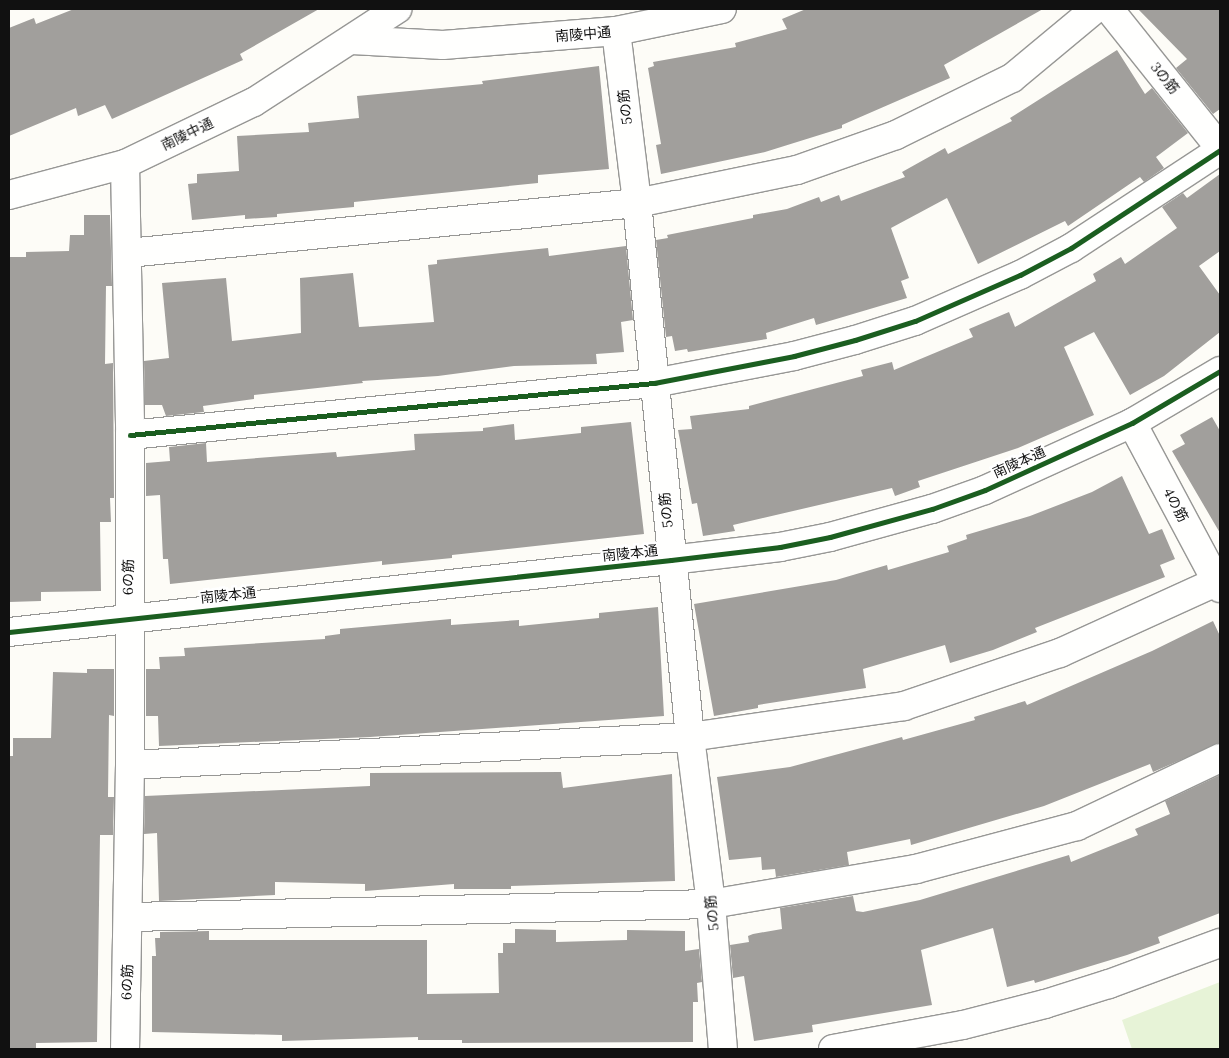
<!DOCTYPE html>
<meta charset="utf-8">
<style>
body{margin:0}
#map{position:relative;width:1229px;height:1058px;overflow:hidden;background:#fdfcf7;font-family:Lora,"Noto Sans JP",serif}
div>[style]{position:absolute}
.green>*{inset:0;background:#e7f3d7}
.building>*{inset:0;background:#a19f9c}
.roads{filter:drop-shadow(1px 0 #979795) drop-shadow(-1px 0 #979795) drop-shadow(0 1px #979795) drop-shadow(0 -1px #979795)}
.minor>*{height:28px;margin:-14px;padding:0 14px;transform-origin:14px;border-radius:14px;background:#fffffe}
.cycleway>*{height:5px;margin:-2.5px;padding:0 2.5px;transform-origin:2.5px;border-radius:2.5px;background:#1b5e20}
span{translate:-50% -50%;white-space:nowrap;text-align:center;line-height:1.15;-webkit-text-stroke:5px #fff;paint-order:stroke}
.street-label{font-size:14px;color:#111}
.frame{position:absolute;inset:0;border:10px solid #111;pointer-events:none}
</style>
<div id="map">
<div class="green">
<div style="clip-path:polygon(1220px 982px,1220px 1049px,1132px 1049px,1122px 1020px)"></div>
</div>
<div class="building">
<div style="clip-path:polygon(74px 9px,319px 9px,240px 54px,243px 60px,112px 119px,105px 105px,78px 116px,76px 108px,9px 136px,9px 28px,34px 18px,36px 24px)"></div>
<div style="clip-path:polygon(806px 9px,1043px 9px,944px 65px,950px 78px,842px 125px,842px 128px,765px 152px,661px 174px,656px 145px,661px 144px,648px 68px,654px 66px,653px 62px,736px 47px,735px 43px,787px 29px,782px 19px)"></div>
<div style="clip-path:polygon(1138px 9px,1220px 9px,1220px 109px,1213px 114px,1176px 68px,1187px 59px)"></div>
<div style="clip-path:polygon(1117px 50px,1145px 94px,1152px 88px,1188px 133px,1156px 157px,1164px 168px,1144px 182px,1140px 177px,1068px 226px,1065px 221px,978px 264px,947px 198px,891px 228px,909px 278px,901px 281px,907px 298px,816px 325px,814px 318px,766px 333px,767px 339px,688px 352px,687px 349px,675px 351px,672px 336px,666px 337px,656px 240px,668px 238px,667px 235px,753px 218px,753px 215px,787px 209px,819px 197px,821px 202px,839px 195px,841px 201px,905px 177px,902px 172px,945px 148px,948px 154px,1012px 121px,1010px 118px)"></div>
<div style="clip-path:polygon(599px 66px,609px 169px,538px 175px,538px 183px,354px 202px,354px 207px,277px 214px,277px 217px,245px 219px,245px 215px,192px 220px,188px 184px,197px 183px,197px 174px,239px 171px,237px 136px,309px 132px,308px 123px,359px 118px,357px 96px,483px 84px,482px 81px)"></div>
<div style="clip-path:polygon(1220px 174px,1220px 251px,1199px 266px,1220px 295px,1220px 332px,1164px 376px,1130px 395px,1094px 332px,1064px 347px,1094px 415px,1018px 448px,918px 481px,920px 487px,895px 496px,892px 488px,733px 525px,735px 531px,703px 536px,697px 503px,692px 504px,678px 430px,692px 429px,690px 416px,749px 409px,749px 406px,863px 376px,861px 370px,892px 362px,894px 370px,973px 337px,969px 329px,1009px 312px,1015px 327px,1096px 281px,1093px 274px,1121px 257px,1125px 264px,1177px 228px,1162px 207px,1183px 193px,1187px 198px)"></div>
<div style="clip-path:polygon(84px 215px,110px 215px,112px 286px,106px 286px,105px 364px,113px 363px,114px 498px,110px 498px,111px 522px,100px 522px,101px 591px,41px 592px,41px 601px,9px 602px,9px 257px,26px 257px,26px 252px,69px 251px,70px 235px,84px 235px)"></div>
<div style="clip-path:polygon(626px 246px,633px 320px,621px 322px,624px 352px,596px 354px,597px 364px,514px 366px,438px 376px,362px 381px,363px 383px,254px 395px,254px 399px,203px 406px,204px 412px,166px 416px,162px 405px,145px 405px,144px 361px,169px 358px,162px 283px,226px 278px,232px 341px,301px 333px,300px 278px,353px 273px,359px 327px,434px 322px,428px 265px,437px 264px,437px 260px,548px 248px,549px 256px)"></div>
<div style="clip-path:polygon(1212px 417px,1220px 431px,1220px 533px,1172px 451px,1185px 444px,1180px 435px)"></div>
<div style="clip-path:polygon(631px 422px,644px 534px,452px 555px,452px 558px,382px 565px,382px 561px,170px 584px,168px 559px,163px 559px,160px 495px,146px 496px,146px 463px,170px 461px,169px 447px,206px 443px,207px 462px,336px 452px,337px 457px,415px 450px,414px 434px,483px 431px,483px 428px,514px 424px,515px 440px,581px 433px,581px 427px)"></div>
<div style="clip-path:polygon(1122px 476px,1149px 534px,1162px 529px,1175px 559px,1160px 565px,1165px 577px,1035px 628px,1037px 632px,993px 650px,950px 663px,945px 645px,863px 669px,866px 688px,758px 705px,758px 708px,714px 716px,694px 604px,836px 580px,887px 565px,888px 570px,949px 552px,947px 546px,967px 539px,966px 535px,1030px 516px,1092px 492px)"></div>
<div style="clip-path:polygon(658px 607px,664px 716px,370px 737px,159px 746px,158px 716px,146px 716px,146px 669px,160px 669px,159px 657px,185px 656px,184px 648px,325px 639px,325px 636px,340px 634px,340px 629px,451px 619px,451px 625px,519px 620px,519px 626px,599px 618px,599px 613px)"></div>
<div style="clip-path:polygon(1213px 621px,1220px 636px,1220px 743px,1153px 772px,1150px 764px,1044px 806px,911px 845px,910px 839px,847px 852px,849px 865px,776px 877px,775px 869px,762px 870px,761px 857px,729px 860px,717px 777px,790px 767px,902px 737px,903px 740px,975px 720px,974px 717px,1025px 701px,1027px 705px,1152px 651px)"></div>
<div style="clip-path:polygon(87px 669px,114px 669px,114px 716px,109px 715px,108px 797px,114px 797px,113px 835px,100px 835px,97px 1042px,36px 1043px,36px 1049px,9px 1049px,9px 756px,13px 756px,13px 738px,51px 738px,53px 672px,87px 673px)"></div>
<div style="clip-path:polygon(561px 772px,563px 788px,672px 774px,675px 881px,511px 886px,511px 889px,454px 889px,454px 884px,365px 891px,365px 884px,275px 882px,275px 895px,159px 901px,157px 833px,144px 834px,145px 796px,370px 786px,370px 773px)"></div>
<div style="clip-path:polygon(1220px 775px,1220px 913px,1158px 937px,1160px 943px,1127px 955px,1035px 983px,1034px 980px,1007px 987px,993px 928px,921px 950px,932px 1005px,812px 1025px,813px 1032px,754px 1041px,744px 976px,733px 978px,730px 945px,749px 942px,748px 936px,753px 934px,782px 929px,780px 908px,853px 896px,856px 911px,863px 912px,920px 900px,1069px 855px,1071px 862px,1138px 835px,1135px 829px,1170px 814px,1165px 801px)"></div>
<div style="clip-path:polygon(515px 929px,556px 930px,556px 942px,627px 940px,627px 930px,685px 931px,685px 951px,699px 949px,702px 982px,697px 983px,698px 1002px,693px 1002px,693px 1042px,462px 1043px,462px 1040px,418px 1040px,418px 1037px,282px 1041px,282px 1035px,152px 1032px,152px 956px,156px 956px,155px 938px,160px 938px,160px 932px,209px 931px,209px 940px,427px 940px,427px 994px,499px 993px,498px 953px,503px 953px,503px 943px,515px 943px)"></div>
</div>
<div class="roads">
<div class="minor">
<div style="left:1109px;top:9px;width:178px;rotate:51.4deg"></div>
<div style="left:616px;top:31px;width:173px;rotate:83deg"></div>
<div style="left:637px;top:203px;width:537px;rotate:84.33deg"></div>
<div style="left:690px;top:737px;width:168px;rotate:82.8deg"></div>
<div style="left:711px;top:904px;width:145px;rotate:85.3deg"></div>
<div style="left:352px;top:40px;width:91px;rotate:3.1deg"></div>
<div style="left:443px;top:45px;width:174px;rotate:-4.6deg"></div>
<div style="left:616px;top:31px;width:108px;rotate:-11.7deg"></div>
<div style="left:125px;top:164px;width:271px;rotate:88.9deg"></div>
<div style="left:130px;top:435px;width:330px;rotate:90deg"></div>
<div style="left:130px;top:765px;width:284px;rotate:91deg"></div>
<div style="left:9px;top:195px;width:120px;rotate:-15deg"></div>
<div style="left:125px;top:164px;width:143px;rotate:-25.7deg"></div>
<div style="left:254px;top:102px;width:171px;rotate:-33deg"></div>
<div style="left:128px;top:253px;width:511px;rotate:-5.61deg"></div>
<div style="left:637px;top:203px;width:163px;rotate:-11.7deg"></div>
<div style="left:797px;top:170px;width:105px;rotate:-19.5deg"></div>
<div style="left:896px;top:135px;width:129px;rotate:-26.2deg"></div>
<div style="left:1012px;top:78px;width:108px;rotate:-39.7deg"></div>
<div style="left:1132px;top:423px;width:187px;rotate:61.9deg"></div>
<div style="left:130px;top:435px;width:527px;rotate:-5.67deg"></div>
<div style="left:654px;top:383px;width:143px;rotate:-10.9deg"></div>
<div style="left:794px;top:356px;width:63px;rotate:-14.7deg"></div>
<div style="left:855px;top:340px;width:63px;rotate:-17.6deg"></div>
<div style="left:915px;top:321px;width:115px;rotate:-23.7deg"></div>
<div style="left:1020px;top:275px;width:58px;rotate:-27.9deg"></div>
<div style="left:1071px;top:248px;width:178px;rotate:-33.3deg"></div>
<div style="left:9px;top:632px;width:666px;rotate:-6.21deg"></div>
<div style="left:671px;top:560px;width:110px;rotate:-6.8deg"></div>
<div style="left:780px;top:547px;width:51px;rotate:-11.3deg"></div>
<div style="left:830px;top:537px;width:106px;rotate:-15.4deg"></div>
<div style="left:932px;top:509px;width:56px;rotate:-19.7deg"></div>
<div style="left:985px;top:490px;width:162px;rotate:-24.5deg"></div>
<div style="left:1132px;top:423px;width:102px;rotate:-30.6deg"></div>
<div style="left:130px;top:765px;width:561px;rotate:-2.86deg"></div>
<div style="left:690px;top:737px;width:216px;rotate:-8.2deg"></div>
<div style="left:904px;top:706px;width:165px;rotate:-18.8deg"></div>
<div style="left:1060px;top:653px;width:176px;rotate:-24.5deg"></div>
<div style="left:130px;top:917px;width:581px;rotate:-1.28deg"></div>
<div style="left:711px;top:904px;width:208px;rotate:-9.7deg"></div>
<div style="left:916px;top:869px;width:167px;rotate:-15deg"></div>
<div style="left:1077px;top:826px;width:158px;rotate:-25.4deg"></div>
<div style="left:833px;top:1049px;width:132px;rotate:-10.5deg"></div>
<div style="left:963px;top:1025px;width:85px;rotate:-14.4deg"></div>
<div style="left:1045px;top:1004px;width:67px;rotate:-17.4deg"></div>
<div style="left:1109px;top:984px;width:118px;rotate:-20.3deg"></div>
</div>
</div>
<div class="cycleway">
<div style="left:130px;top:435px;width:527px;rotate:-5.67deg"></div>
<div style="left:654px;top:383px;width:143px;rotate:-10.9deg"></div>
<div style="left:794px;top:356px;width:63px;rotate:-14.7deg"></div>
<div style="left:855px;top:340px;width:63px;rotate:-17.6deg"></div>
<div style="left:915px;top:321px;width:115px;rotate:-23.7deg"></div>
<div style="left:1020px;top:275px;width:58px;rotate:-27.9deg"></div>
<div style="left:1071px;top:248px;width:178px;rotate:-33.3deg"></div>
<div style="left:9px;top:632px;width:666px;rotate:-6.21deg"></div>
<div style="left:671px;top:560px;width:110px;rotate:-6.8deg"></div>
<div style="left:780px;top:547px;width:51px;rotate:-11.3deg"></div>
<div style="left:830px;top:537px;width:106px;rotate:-15.4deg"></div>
<div style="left:932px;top:509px;width:56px;rotate:-19.7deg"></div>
<div style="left:985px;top:490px;width:162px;rotate:-24.5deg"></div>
<div style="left:1132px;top:423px;width:102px;rotate:-30.6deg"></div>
</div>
<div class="street-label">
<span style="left:583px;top:34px;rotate:-5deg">南陵中通</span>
<span style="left:1165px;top:78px;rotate:51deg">3の筋</span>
<span style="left:625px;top:107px;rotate:-97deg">5の筋</span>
<span style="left:187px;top:134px;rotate:-26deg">南陵中通</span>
<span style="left:1019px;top:462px;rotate:-24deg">南陵本通</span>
<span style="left:1176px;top:505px;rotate:62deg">4の筋</span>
<span style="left:666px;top:510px;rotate:-96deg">5の筋</span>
<span style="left:630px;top:553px;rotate:-6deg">南陵本通</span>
<span style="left:128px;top:577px;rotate:-89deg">6の筋</span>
<span style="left:228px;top:595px;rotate:-6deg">南陵本通</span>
<span style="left:712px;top:913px;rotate:-96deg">5の筋</span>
<span style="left:127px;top:982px;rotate:-88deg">6の筋</span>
</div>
<div class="frame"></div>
</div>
